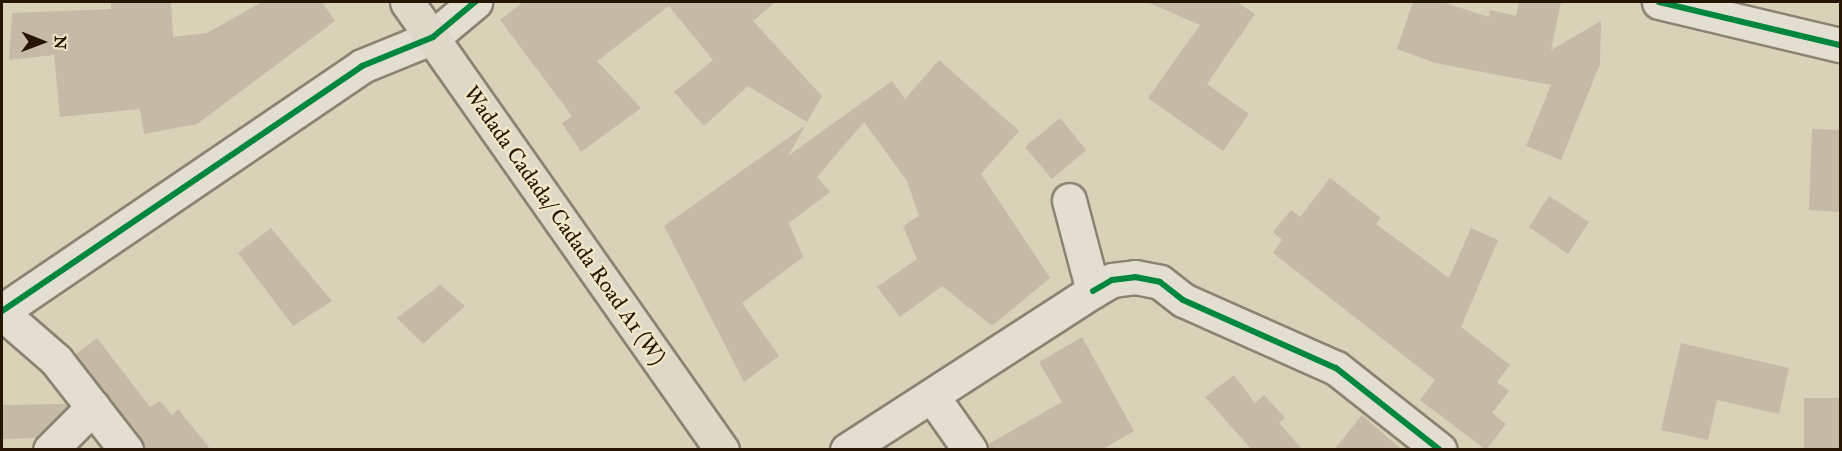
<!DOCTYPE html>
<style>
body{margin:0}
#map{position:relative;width:1842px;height:451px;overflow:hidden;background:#dad2b7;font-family:"IM FELL Great Primer",serif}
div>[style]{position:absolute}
.building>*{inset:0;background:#c6b9a5}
.roads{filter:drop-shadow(2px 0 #8a8372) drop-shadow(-2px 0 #8a8372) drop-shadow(0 2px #8a8372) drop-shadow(0 -2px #8a8372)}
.street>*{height:33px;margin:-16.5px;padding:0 16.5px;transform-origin:16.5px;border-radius:16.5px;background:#e2ded0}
.primary>*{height:33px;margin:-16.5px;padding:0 16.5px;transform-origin:16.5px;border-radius:16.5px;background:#ddd8c8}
.cycleway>*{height:6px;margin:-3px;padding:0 3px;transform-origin:3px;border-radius:3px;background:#00873e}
span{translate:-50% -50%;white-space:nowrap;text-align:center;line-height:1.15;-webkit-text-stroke:5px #f0e7c7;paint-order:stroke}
.street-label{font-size:22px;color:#271503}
.frame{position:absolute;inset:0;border:3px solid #271503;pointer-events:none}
.north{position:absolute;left:12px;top:12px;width:60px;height:60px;-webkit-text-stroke:4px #f0e7c7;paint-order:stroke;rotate:91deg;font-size:16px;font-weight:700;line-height:24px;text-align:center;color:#271503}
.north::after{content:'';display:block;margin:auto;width:21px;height:27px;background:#271503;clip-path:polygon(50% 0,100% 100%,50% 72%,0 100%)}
</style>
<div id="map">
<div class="building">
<div style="clip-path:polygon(111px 2px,171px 2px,173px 37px,207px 33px,262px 2px,322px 2px,335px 21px,197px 124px,144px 134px,140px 109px,60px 117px,54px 55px,9px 60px,12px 13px,111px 9px)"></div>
<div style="clip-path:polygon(523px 2px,775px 2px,753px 21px,822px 96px,807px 122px,748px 86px,704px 126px,674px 92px,713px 60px,669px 6px,597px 61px,641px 108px,581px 152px,562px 123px,572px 116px,500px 20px)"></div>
<div style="clip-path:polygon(1147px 2px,1237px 2px,1255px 14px,1207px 84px,1249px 114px,1223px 151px,1148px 98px,1200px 25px)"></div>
<div style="clip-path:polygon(1413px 2px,1442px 2px,1489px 17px,1490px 10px,1516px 16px,1519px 2px,1561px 2px,1551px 50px,1601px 21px,1600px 64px,1561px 160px,1526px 146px,1551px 85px,1435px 63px,1397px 49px)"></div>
<div style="clip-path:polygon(939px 60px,1019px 131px,981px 174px,1050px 278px,992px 326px,942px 286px,900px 317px,877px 287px,917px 259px,903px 226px,919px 216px,907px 181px,864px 122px,817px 177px,830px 192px,789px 223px,803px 257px,742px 303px,779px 356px,744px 382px,664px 226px,805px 126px,788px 156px,892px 81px,905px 99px)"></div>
<div style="clip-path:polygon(1060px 118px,1086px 150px,1052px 179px,1025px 147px)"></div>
<div style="clip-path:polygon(1812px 129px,1840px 130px,1840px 212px,1809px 210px)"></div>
<div style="clip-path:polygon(1330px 178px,1381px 218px,1376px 224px,1449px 278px,1471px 228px,1498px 240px,1461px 327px,1510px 365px,1497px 382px,1509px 391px,1492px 413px,1506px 424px,1486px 450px,1420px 400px,1435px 380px,1273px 253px,1282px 240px,1273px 232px,1291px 210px,1300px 217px)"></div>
<div style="clip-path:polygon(1549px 196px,1589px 222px,1568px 254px,1529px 227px)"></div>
<div style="clip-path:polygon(271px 228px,332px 301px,293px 326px,238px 253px)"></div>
<div style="clip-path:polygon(440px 285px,465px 306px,423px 344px,397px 318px)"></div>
<div style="clip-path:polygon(1082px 337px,1134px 431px,1101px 450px,989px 450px,987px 445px,1062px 402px,1039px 362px)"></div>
<div style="clip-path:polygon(97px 338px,150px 407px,160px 401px,172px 415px,178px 409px,211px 450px,144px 450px,141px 438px,75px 355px)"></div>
<div style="clip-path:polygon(1681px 343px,1789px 368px,1779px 414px,1717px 400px,1708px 440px,1661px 430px)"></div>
<div style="clip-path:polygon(1234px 375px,1255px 403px,1264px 395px,1285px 418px,1279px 423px,1303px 450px,1252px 450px,1205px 397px)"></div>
<div style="clip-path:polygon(1804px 398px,1840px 398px,1840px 450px,1804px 450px)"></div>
<div style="clip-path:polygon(2px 405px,67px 404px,68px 406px,36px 438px,2px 439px)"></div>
<div style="clip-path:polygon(1362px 415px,1402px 450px,1334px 450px)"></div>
</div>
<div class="roads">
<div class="street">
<div style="left:1659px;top:2px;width:186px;rotate:13.4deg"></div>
<div style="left:1093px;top:291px;width:22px;rotate:-30deg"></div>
<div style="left:1112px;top:280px;width:23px;rotate:-7deg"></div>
<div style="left:1135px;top:277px;width:25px;rotate:11deg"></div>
<div style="left:1160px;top:282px;width:29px;rotate:38deg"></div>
<div style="left:1183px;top:300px;width:167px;rotate:24deg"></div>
<div style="left:1336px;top:368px;width:132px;rotate:38.3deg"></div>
<div style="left:2px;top:311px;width:435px;rotate:-34.2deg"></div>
<div style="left:362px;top:66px;width:77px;rotate:-22.2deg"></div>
<div style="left:433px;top:37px;width:55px;rotate:-39.8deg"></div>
<div style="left:2px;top:313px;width:72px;rotate:41deg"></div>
<div style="left:56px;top:360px;width:114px;rotate:52.1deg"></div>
<div style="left:932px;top:396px;width:66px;rotate:54.9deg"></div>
<div style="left:50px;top:450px;width:61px;rotate:-45deg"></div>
<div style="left:847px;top:450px;width:293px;rotate:-32.9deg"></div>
<div style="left:1093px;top:291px;width:94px;rotate:-104.8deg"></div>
</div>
<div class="primary">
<div style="left:407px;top:2px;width:548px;rotate:54.89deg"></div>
</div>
</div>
<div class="cycleway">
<div style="left:1659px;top:2px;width:186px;rotate:13.4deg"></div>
<div style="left:1093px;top:291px;width:22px;rotate:-30deg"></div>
<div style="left:1112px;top:280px;width:23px;rotate:-7deg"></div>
<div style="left:1135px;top:277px;width:25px;rotate:11deg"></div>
<div style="left:1160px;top:282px;width:29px;rotate:38deg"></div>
<div style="left:1183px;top:300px;width:167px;rotate:24deg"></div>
<div style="left:1336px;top:368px;width:132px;rotate:38.3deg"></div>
<div style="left:2px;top:311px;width:435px;rotate:-34.2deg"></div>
<div style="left:362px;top:66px;width:77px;rotate:-22.2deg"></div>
<div style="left:433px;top:37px;width:55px;rotate:-39.8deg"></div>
</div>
<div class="street-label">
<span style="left:565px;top:225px;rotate:55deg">Wadada Cadada/ Cadada Road A1 (W)</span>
</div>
<div class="frame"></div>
<div class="north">N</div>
</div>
